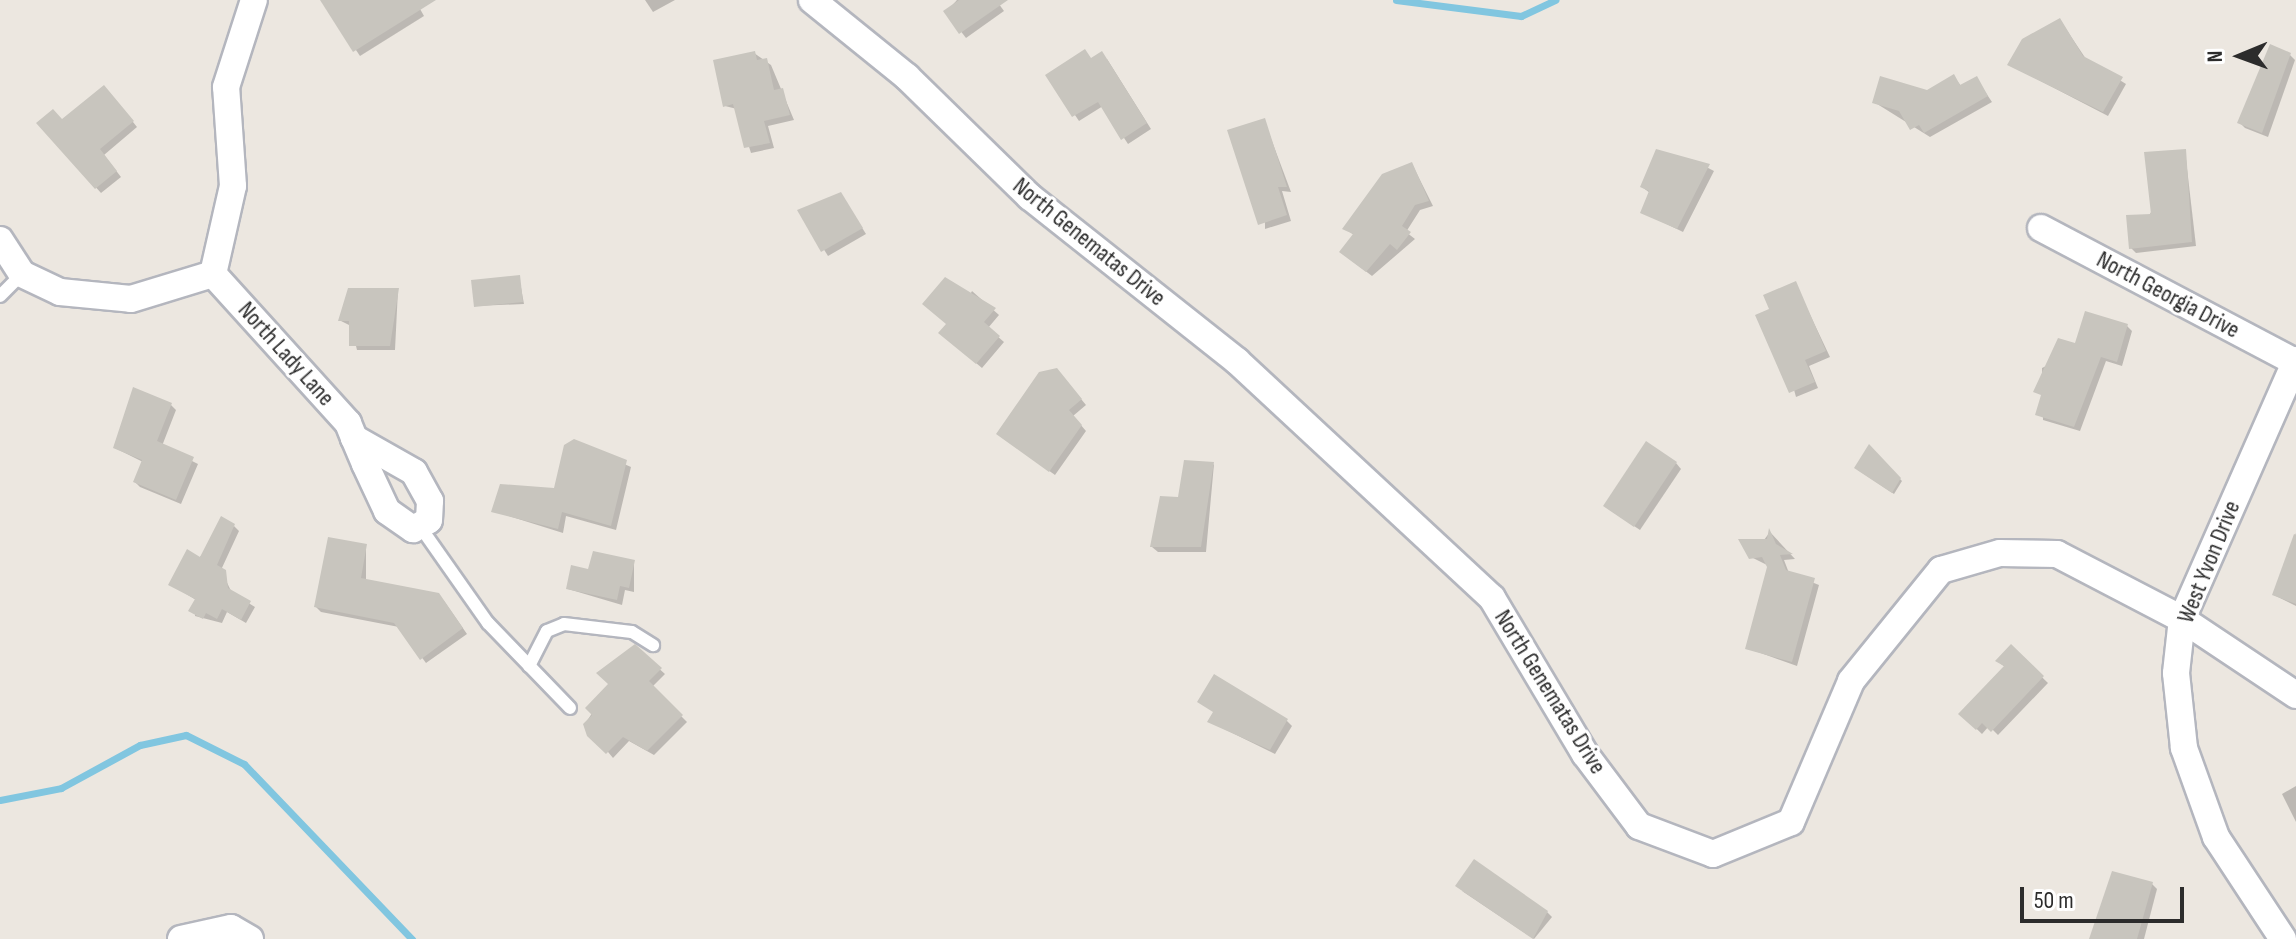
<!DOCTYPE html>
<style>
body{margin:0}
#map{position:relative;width:2296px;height:939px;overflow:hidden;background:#ece7e0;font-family:"Sofia Sans Condensed",sans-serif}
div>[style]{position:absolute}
.shadow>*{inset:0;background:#0003}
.stream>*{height:7px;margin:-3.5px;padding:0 3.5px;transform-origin:3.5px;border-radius:3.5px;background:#81c6e0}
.building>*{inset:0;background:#c8c5be}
.roads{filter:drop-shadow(2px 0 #b4b6be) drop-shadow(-2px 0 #b4b6be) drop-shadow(0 2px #b4b6be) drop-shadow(0 -2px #b4b6be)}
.lane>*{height:12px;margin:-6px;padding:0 6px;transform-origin:6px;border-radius:6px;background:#fff}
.street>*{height:26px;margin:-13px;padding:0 13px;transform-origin:13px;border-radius:13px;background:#fff}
span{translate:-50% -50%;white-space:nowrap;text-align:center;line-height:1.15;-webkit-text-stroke:6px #fff;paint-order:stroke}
.street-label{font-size:24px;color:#2c2c2c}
.north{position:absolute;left:2200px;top:16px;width:80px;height:80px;-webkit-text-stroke:6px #fff;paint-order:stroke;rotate:269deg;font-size:22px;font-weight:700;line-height:32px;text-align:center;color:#2c2c2c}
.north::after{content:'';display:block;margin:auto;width:28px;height:36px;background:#2c2c2c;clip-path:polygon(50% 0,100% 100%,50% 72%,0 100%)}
.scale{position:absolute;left:2020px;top:887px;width:164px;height:36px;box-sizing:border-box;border:4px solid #2c2c2c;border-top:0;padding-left:10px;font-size:24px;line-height:28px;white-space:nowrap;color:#2c2c2c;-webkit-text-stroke:6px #fff;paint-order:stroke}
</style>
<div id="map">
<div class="shadow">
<div style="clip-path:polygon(332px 0,415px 0,424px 16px,360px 56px,325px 4px)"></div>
<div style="clip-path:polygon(645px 0,675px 0,653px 12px)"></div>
<div style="clip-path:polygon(957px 0,996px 0,1004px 11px,966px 38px,946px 12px)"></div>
<div style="clip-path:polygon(2060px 20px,2086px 59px,2126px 84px,2108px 116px,2010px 65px)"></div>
<div style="clip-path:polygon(754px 53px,771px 65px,794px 120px,768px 126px,774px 148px,751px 153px,737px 109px,725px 106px)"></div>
<div style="clip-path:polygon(2290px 55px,2295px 60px,2268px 137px,2245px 128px,2240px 123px)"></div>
<div style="clip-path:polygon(1107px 59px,1151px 129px,1128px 144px,1103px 106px,1079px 121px,1048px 75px)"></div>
<div style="clip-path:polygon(1954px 77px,1962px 87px,1976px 78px,1992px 102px,1930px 137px,1874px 102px,1927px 92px)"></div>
<div style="clip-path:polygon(109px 92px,137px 127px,104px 155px,121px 177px,101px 193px,38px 123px,62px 121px)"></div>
<div style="clip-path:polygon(1264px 120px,1291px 192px,1282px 191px,1291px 221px,1265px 229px)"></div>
<div style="clip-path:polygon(2185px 151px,2196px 246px,2136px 253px,2131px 248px)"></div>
<div style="clip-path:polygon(1691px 159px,1714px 171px,1683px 232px,1642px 212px,1650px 193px,1642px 187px)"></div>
<div style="clip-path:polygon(1412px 164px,1433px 206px,1420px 210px,1406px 232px,1415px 239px,1372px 276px,1347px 257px,1355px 236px,1345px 228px)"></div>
<div style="clip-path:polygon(841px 194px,866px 234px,828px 256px,800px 211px)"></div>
<div style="clip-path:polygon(519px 277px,524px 304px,476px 306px)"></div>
<div style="clip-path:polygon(1795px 283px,1830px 357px,1809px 366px,1818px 388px,1796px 397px,1772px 310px)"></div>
<div style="clip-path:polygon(398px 290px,395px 350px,357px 350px,351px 326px,341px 321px)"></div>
<div style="clip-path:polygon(972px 291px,999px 315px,988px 328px,1004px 342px,982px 368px,946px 338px)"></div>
<div style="clip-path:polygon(2127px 326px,2132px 331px,2122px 366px,2106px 361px,2080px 431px,2043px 420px,2042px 368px)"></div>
<div style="clip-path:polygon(1062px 376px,1086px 405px,1073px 416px,1086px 431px,1055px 475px,1003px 438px)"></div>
<div style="clip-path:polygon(171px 405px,176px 410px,162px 446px,198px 464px,181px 504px,140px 487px,135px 482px,143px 462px,115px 448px)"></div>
<div style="clip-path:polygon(574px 442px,631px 467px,616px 530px,566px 516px,563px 533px,493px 511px,555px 491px)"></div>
<div style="clip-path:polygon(1869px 448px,1902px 481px,1894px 494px,1858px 470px)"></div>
<div style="clip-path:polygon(1676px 463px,1681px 469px,1640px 530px,1610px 510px)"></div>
<div style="clip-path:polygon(1214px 464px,1206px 552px,1158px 552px,1152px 547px,1180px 499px)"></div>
<div style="clip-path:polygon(234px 526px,239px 531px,221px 570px,232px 593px,255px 607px,246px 623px,227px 612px,222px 623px,195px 616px,196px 600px,170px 584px)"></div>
<div style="clip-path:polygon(1770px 532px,1795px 559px,1784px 560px,1789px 573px,1819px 585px,1797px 666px,1747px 648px,1769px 566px,1751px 557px)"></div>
<div style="clip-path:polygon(2296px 533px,2296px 606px,2274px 595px)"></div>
<div style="clip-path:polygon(366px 546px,366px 581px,444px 601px,467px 634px,426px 663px,399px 627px,321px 612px,316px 607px)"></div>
<div style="clip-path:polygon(634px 562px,634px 592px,625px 590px,622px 605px,568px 589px)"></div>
<div style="clip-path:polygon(635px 647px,665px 674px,652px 687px,687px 722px,654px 755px,629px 741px,613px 758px,585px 724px)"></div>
<div style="clip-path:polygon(2011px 647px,2048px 683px,1998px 735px,1989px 726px,1982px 734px,1961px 714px,2005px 667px,1997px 661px)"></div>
<div style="clip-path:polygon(1287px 721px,1292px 726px,1275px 754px,1210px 722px)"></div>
<div style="clip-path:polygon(2296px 786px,2296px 822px,2282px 794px)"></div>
<div style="clip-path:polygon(2152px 884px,2157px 889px,2144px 939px,2091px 939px)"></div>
<div style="clip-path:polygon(1462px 891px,1547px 912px,1552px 917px,1534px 939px)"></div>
</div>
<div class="stream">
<div style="left:1396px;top:0;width:126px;rotate:7.3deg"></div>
<div style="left:1521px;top:16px;width:38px;rotate:-25deg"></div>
<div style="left:0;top:800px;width:62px;rotate:-11.1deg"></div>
<div style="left:61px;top:788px;width:90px;rotate:-28.6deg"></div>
<div style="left:140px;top:745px;width:47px;rotate:-12.3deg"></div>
<div style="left:186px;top:735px;width:65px;rotate:26.6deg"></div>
<div style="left:244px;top:764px;width:243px;rotate:46.2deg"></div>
</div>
<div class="building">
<div style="clip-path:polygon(320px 0,436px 0,353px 52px)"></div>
<div style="clip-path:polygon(959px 0,1008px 0,959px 34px,943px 11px)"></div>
<div style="clip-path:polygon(2060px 18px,2083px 56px,2123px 77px,2103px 112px,2007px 65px,2022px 39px)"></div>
<div style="clip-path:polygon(2270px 44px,2291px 53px,2262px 133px,2237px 123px)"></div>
<div style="clip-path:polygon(1085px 49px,1091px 58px,1102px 51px,1147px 123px,1121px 140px,1098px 102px,1072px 117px,1045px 75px)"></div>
<div style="clip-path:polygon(755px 51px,757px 60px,767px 58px,774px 90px,783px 88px,790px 115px,764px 121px,770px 143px,744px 148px,733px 104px,723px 107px,713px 60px)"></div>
<div style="clip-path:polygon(1954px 74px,1960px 85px,1977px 76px,1988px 96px,1924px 133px,1919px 125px,1910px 130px,1899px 111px,1872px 103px,1880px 76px,1927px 90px)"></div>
<div style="clip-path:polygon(104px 85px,134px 121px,100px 149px,117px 171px,95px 189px,36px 123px,53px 109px,62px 119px)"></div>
<div style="clip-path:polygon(1265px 118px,1287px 187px,1278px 187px,1287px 215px,1258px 225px,1227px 130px)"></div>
<div style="clip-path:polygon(1656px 149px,1710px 164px,1677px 229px,1640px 213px,1649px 191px,1640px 187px)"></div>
<div style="clip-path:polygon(2186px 149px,2192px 242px,2129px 249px,2126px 215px,2151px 214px,2144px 152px)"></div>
<div style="clip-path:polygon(1412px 162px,1429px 201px,1415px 205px,1402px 226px,1411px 232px,1397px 250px,1390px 244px,1366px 272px,1339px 252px,1353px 234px,1342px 229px,1382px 174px)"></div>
<div style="clip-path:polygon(841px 192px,863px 228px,821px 252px,797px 210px)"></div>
<div style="clip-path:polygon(520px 275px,523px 302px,474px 307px,471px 280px)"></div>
<div style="clip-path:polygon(945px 277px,996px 308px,984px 322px,1000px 336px,976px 364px,938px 333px,946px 324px,922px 304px)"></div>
<div style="clip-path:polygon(1796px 281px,1826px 351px,1805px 360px,1815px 382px,1789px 393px,1755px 315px,1769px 309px,1763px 295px)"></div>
<div style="clip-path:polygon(348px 288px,399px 288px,390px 346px,349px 346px,349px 321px,338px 321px)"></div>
<div style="clip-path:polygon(2085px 311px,2128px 324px,2117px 362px,2101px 357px,2074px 427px,2035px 415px,2041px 395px,2033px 392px,2058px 338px,2075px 343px)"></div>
<div style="clip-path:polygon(1057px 368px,1082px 399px,1069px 410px,1082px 425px,1049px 472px,996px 434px,1039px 372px)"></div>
<div style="clip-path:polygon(133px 387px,172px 403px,157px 441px,194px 457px,176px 500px,133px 482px,142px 460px,113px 448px)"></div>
<div style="clip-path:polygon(574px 439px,627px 460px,611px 526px,562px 512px,558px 529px,491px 512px,500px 484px,554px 488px,564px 445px)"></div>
<div style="clip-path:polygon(1646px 441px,1677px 462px,1634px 527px,1603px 506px)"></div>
<div style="clip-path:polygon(1869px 444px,1901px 478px,1892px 493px,1854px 468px)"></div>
<div style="clip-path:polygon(1184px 460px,1214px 462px,1201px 547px,1150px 547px,1160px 496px,1178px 497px)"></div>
<div style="clip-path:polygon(221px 516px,235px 524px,217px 565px,226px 570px,228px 588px,251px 601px,241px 620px,222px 609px,217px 619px,206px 613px,203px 619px,188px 611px,195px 599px,168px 585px,187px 549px,200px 557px)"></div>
<div style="clip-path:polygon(1769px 528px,1776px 544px,1793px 554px,1780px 555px,1786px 570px,1815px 578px,1792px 662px,1745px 649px,1767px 567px,1762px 557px,1749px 559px,1738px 539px,1767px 539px)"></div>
<div style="clip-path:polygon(2294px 534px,2296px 535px,2296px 604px,2272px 595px)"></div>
<div style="clip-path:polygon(328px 537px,367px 544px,361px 578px,439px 593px,463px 628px,420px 660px,394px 623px,314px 607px)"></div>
<div style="clip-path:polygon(593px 551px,635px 560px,629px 588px,620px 586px,617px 600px,566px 589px,571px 565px,588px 569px)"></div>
<div style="clip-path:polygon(635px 644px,662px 668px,649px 681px,683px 715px,647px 751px,623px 737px,606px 754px,587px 736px,583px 724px,592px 715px,585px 708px,608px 684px,596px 673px)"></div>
<div style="clip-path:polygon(2011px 644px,2044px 676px,1991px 732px,1982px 723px,1976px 730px,1958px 714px,2004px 666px,1995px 661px)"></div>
<div style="clip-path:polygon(1214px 674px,1288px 719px,1270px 750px,1207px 722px,1213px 712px,1197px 702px)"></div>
<div style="clip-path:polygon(1474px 859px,1548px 911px,1533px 939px,1455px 886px)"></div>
<div style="clip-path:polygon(2112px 871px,2153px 882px,2137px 939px,2089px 939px)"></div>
</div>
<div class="roads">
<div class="lane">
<div style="left:0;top:296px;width:31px;rotate:-45deg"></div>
<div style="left:419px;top:525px;width:120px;rotate:54.9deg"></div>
<div style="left:488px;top:623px;width:118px;rotate:46deg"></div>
<div style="left:529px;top:666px;width:39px;rotate:-63deg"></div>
<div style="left:547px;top:631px;width:18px;rotate:-22deg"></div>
<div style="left:564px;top:624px;width:68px;rotate:6.7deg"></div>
<div style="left:632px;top:632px;width:25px;rotate:32deg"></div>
</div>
<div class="street">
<div style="left:812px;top:0;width:122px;rotate:39deg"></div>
<div style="left:907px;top:77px;width:172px;rotate:44.3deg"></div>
<div style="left:1030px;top:197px;width:264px;rotate:38.4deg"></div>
<div style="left:1237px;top:361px;width:348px;rotate:42.9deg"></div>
<div style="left:1492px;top:598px;width:182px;rotate:59.2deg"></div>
<div style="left:1585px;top:754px;width:90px;rotate:53.1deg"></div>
<div style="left:1639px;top:826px;width:79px;rotate:20.7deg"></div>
<div style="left:1713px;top:854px;width:84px;rotate:-22.3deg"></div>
<div style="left:1791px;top:822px;width:153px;rotate:-66.9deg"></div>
<div style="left:1851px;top:681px;width:143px;rotate:-51deg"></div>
<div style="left:1941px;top:570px;width:61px;rotate:-16.1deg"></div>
<div style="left:2000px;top:553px;width:57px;rotate:1deg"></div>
<div style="left:2057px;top:554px;width:141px;rotate:27.5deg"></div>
<div style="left:2182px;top:619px;width:137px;rotate:33.7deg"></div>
<div style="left:2041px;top:228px;width:287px;rotate:27.8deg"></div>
<div style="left:0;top:240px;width:40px;rotate:57.1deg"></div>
<div style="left:22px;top:274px;width:42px;rotate:25.3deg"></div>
<div style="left:60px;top:292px;width:71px;rotate:5.6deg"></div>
<div style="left:131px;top:299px;width:86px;rotate:-17deg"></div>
<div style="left:213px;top:274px;width:90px;rotate:-77.2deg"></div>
<div style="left:233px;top:186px;width:99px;rotate:-94deg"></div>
<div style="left:226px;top:87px;width:91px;rotate:-72.2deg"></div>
<div style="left:213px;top:274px;width:201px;rotate:47.8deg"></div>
<div style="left:348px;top:423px;width:16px;rotate:68deg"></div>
<div style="left:354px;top:438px;width:28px;rotate:67deg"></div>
<div style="left:365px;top:464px;width:52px;rotate:64.9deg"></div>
<div style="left:387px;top:511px;width:32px;rotate:35deg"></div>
<div style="left:413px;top:529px;width:18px;rotate:-29deg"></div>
<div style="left:429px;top:520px;width:19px;rotate:-87deg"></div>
<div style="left:430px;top:501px;width:33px;rotate:-119deg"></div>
<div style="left:414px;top:472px;width:69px;rotate:-150.5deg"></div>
<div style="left:181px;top:939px;width:51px;rotate:-12.4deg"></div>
<div style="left:231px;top:928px;width:22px;rotate:30deg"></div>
<div style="left:2283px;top:939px;width:122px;rotate:-123.3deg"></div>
<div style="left:2216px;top:837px;width:95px;rotate:-109.8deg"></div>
<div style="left:2184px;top:748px;width:75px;rotate:-96.1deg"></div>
<div style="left:2176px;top:673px;width:54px;rotate:-83.7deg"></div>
<div style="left:2182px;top:619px;width:283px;rotate:-66.2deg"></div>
</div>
</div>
<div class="street-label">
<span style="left:1089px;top:242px;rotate:39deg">North Genematas Drive</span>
<span style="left:2168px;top:295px;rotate:28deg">North Georgia Drive</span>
<span style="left:286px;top:354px;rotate:48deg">North Lady Lane</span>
<span style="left:2209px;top:562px;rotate:-68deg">West Yvon Drive</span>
<span style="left:1550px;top:692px;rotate:58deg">North Genematas Drive</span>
</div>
<div class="north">N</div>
<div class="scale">50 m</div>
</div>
